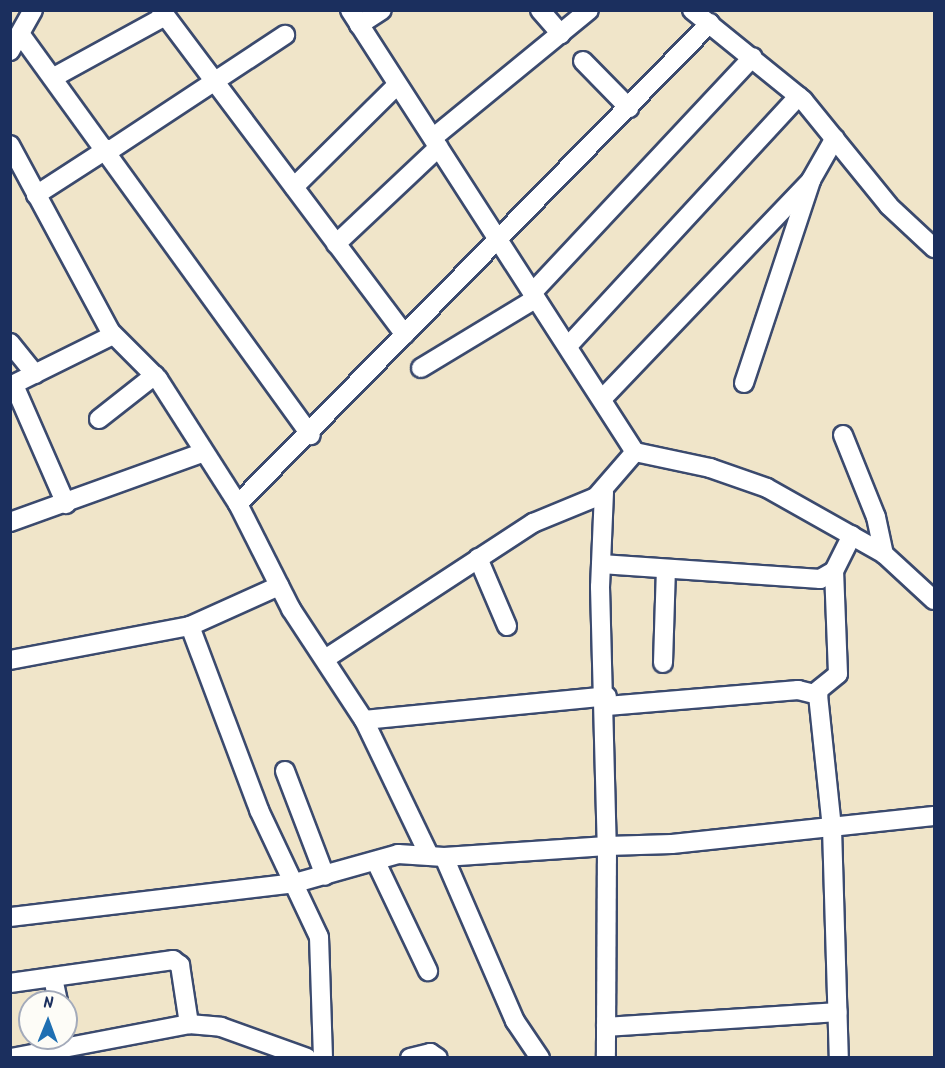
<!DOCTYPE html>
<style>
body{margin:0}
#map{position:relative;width:945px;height:1068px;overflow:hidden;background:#f0e5c9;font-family:Kalam,sans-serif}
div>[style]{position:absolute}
.roads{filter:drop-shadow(2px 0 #3b4a6e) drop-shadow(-2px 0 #3b4a6e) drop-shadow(0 2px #3b4a6e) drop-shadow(0 -2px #3b4a6e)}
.minor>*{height:18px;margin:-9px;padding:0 9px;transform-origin:9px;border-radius:9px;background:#fff}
span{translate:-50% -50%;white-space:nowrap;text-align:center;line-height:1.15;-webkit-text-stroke:4.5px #fdfcf7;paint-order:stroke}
.frame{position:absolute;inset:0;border:12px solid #1b2f5e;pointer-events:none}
.north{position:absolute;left:18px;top:990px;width:60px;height:60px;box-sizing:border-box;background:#fdfcf7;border:2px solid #a3aaba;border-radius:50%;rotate:1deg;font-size:16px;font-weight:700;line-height:24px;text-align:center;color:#1b2f5e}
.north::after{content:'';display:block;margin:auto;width:21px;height:27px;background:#1f6fb2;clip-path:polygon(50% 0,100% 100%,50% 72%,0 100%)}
</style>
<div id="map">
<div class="roads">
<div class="minor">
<div style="left:161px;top:10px;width:406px;rotate:53.1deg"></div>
<div style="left:350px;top:10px;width:526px;rotate:57.19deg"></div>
<div style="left:540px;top:10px;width:32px;rotate:49deg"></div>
<div style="left:692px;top:10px;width:143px;rotate:39deg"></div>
<div style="left:803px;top:100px;width:136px;rotate:50.9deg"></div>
<div style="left:889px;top:206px;width:62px;rotate:43deg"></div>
<div style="left:359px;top:25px;width:27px;rotate:-33deg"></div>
<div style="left:21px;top:35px;width:494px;rotate:54.1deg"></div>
<div style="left:10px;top:51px;width:47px;rotate:-60.7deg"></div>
<div style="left:583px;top:61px;width:66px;rotate:45.6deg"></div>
<div style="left:56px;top:76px;width:124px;rotate:-28.8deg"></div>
<div style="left:434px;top:137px;width:200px;rotate:-39.3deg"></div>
<div style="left:10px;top:145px;width:211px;rotate:61.7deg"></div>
<div style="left:110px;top:331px;width:68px;rotate:45deg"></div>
<div style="left:158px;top:379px;width:148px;rotate:57.4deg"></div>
<div style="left:238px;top:504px;width:118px;rotate:63.2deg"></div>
<div style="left:291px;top:609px;width:133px;rotate:56.7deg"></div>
<div style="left:364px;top:720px;width:150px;rotate:64.3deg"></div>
<div style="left:109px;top:151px;width:211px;rotate:-33.4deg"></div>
<div style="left:294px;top:187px;width:145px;rotate:-44.7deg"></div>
<div style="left:36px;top:195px;width:85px;rotate:-32.9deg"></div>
<div style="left:336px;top:244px;width:141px;rotate:-43.3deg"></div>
<div style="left:532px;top:293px;width:323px;rotate:-46.9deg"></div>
<div style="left:10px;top:343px;width:40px;rotate:51deg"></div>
<div style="left:568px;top:346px;width:340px;rotate:-47.3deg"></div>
<div style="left:421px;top:368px;width:133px;rotate:-31.2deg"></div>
<div style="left:744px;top:383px;width:214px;rotate:-71.7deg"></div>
<div style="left:811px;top:180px;width:48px;rotate:-60.3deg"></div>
<div style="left:14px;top:385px;width:130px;rotate:66.4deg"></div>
<div style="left:10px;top:386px;width:115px;rotate:-26.3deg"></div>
<div style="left:603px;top:398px;width:301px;rotate:-46.3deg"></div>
<div style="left:99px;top:419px;width:71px;rotate:-38.2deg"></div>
<div style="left:843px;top:435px;width:88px;rotate:68.1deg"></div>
<div style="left:876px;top:517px;width:38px;rotate:78deg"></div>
<div style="left:604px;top:492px;width:95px;rotate:92.4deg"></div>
<div style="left:600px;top:587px;width:259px;rotate:88.5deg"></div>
<div style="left:607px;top:846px;width:65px;rotate:-1.8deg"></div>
<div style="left:672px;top:844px;width:263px;rotate:-6.1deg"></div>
<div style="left:238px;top:504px;width:674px;rotate:-45.54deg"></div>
<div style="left:10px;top:522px;width:206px;rotate:-19.8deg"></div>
<div style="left:478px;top:558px;width:74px;rotate:66.9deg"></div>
<div style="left:601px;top:564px;width:220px;rotate:3.9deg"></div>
<div style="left:820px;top:579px;width:16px;rotate:-30deg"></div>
<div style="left:834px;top:571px;width:40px;rotate:-63.4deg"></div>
<div style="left:190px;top:626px;width:197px;rotate:69.4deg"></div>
<div style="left:259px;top:810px;width:140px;rotate:64.7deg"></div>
<div style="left:319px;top:937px;width:121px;rotate:88.1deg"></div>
<div style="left:325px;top:659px;width:249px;rotate:-33.2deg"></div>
<div style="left:533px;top:523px;width:68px;rotate:-22.4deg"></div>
<div style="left:596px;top:497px;width:60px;rotate:-49.1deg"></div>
<div style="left:635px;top:452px;width:77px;rotate:12deg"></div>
<div style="left:710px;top:468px;width:60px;rotate:19.3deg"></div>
<div style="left:767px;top:488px;width:134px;rotate:29.4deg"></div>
<div style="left:884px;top:554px;width:68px;rotate:42.6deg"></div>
<div style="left:10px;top:660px;width:183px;rotate:-10.7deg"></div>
<div style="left:190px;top:626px;width:98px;rotate:-24.2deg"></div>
<div style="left:663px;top:663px;width:93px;rotate:-88.2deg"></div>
<div style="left:816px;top:692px;width:28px;rotate:-39deg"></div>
<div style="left:838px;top:674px;width:103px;rotate:-92.2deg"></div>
<div style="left:607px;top:706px;width:192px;rotate:-4.8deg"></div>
<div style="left:798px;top:690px;width:21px;rotate:14deg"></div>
<div style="left:818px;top:695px;width:134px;rotate:84deg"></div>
<div style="left:832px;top:828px;width:230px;rotate:88.3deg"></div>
<div style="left:364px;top:720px;width:244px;rotate:-5.6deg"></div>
<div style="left:285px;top:771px;width:112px;rotate:69.1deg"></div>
<div style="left:444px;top:857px;width:179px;rotate:66.6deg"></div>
<div style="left:515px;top:1021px;width:45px;rotate:56deg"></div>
<div style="left:376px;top:862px;width:121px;rotate:64.5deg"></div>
<div style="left:10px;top:917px;width:287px;rotate:-6.8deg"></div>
<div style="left:295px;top:883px;width:107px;rotate:-15.7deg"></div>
<div style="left:398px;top:854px;width:46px;rotate:3.7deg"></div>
<div style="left:444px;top:857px;width:163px;rotate:-3.9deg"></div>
<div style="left:607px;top:846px;width:212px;rotate:90.3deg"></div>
<div style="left:53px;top:978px;width:25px;rotate:78deg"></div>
<div style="left:10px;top:983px;width:165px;rotate:-8deg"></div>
<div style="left:173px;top:960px;width:9px;rotate:36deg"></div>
<div style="left:180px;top:965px;width:60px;rotate:81.3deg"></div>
<div style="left:606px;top:1027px;width:232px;rotate:-3.7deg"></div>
<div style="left:11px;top:1058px;width:181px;rotate:-10.8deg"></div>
<div style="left:189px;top:1024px;width:32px;rotate:5deg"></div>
<div style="left:221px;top:1027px;width:91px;rotate:19.8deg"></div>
<div style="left:410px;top:1058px;width:21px;rotate:-14deg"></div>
<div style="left:430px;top:1053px;width:9px;rotate:32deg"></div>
</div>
</div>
<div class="frame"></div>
<div class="north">N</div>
</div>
